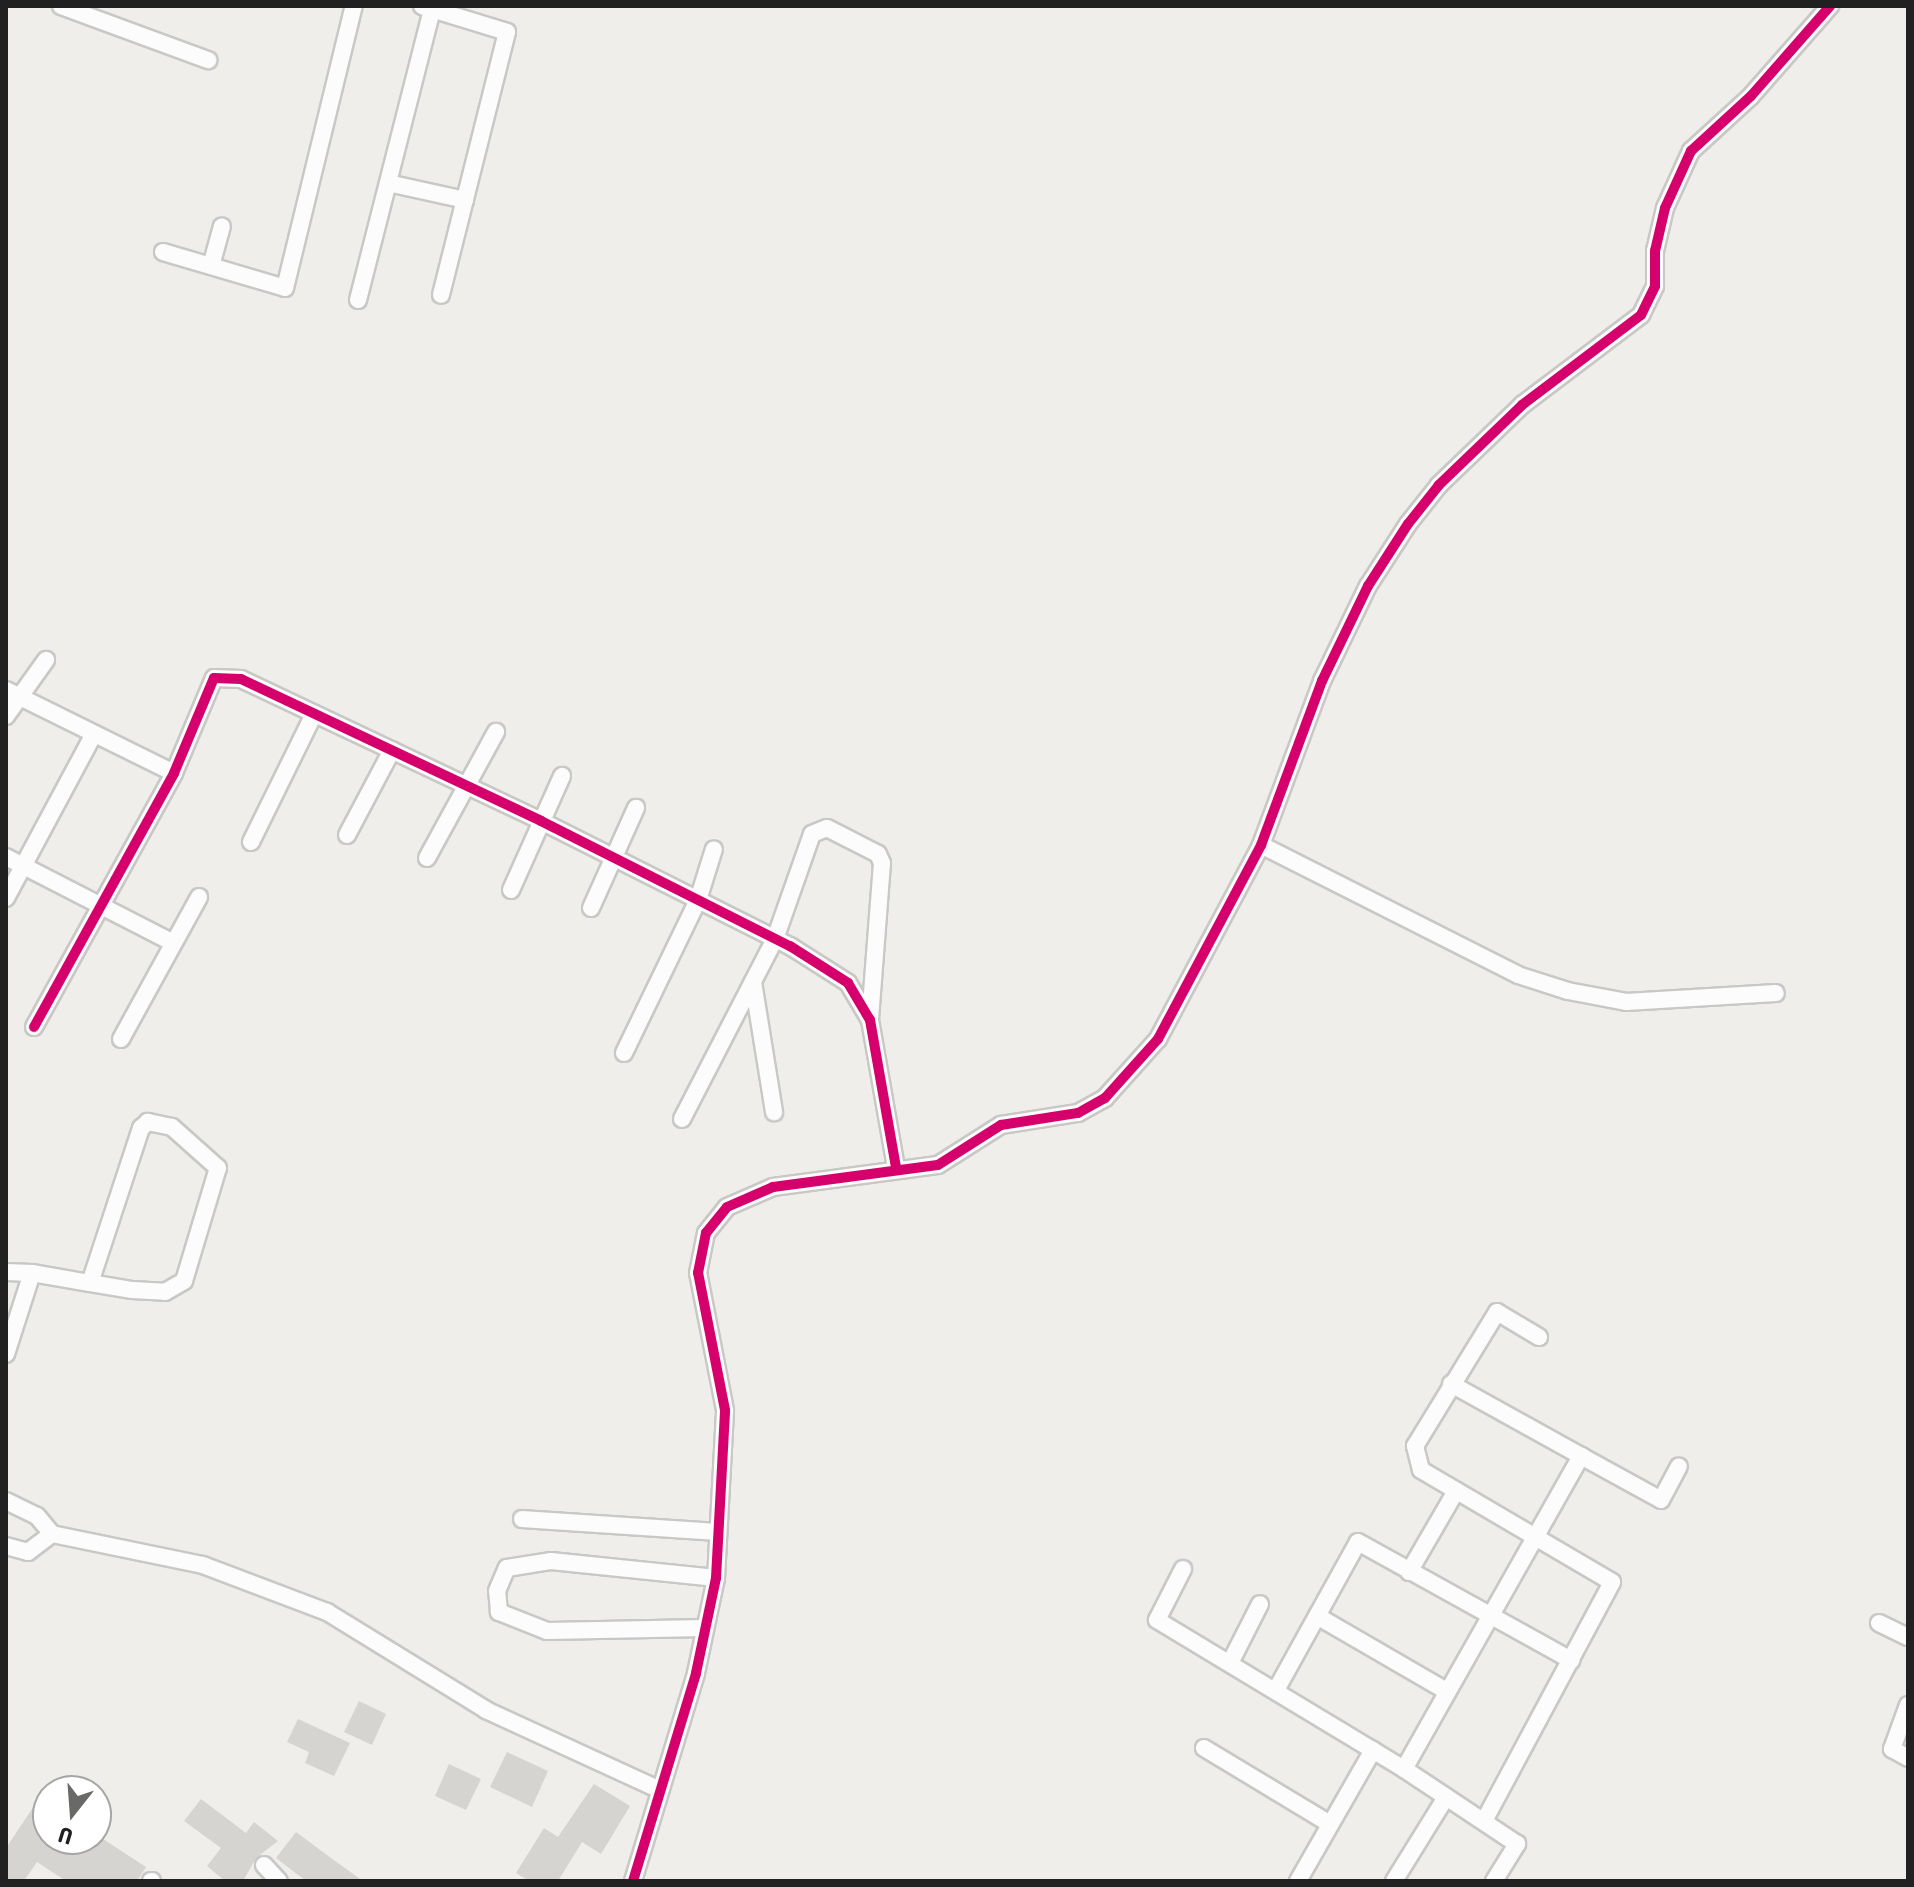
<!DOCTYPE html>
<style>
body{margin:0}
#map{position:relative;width:1914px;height:1887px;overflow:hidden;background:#efeeea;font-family:"Asap Condensed",sans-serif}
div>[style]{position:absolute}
.building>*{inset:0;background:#d6d4d1}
.roads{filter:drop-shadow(2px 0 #c8c8c6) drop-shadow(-2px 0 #c8c8c6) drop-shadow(0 2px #c8c8c6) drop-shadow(0 -2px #c8c8c6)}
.street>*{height:16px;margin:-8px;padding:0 8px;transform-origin:8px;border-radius:8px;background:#fdfcfc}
.cycleway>*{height:10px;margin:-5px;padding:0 5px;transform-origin:5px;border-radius:5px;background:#d6006c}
span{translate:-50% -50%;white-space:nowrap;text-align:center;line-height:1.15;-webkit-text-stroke:6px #fff;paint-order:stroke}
.frame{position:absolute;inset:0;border:8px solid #212121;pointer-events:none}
.north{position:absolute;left:32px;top:1775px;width:80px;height:80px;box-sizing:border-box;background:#fff;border:2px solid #a6a6a6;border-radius:50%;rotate:197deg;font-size:22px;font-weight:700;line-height:32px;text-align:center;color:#212121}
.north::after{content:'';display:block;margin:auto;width:28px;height:36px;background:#696967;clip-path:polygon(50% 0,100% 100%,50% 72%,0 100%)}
</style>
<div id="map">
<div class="building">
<div style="clip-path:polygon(359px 1701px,386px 1714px,372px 1745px,344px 1732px)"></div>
<div style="clip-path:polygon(298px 1719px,350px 1743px,334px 1776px,305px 1763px,309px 1752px,287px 1742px)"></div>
<div style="clip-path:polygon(507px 1752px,548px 1771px,532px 1807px,490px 1787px)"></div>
<div style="clip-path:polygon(449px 1764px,481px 1779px,466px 1810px,435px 1796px)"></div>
<div style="clip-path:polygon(594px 1784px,630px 1806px,601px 1854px,582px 1842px,558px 1881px,529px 1881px,516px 1873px,544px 1828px,558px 1837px)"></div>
<div style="clip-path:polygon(201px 1799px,246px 1833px,254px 1822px,278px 1841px,256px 1858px,243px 1881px,225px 1881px,207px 1866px,221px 1848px,184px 1821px)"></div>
<div style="clip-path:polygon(38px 1800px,48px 1807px,48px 1839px,103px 1839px,146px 1867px,137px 1881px,66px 1881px,37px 1862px,24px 1881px,6px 1881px,6px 1848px)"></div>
<div style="clip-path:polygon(296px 1832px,331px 1858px,363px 1881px,306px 1881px,276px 1858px)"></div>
</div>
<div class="roads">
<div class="street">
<div style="left:61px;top:6px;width:157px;rotate:20.2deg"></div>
<div style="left:422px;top:6px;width:89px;rotate:17deg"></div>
<div style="left:507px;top:32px;width:271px;rotate:104.1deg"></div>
<div style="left:388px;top:183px;width:79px;rotate:12.4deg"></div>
<div style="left:163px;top:252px;width:127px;rotate:16.4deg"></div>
<div style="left:285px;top:288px;width:290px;rotate:-76.3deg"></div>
<div style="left:211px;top:266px;width:41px;rotate:-74.6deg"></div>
<div style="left:358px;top:300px;width:300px;rotate:-75.7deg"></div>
<div style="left:6px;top:690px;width:187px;rotate:26.3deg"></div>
<div style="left:6px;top:716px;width:69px;rotate:-54.5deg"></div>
<div style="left:347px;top:835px;width:96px;rotate:-62.1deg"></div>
<div style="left:251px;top:842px;width:143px;rotate:-63.8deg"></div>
<div style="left:1261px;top:845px;width:288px;rotate:26.8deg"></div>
<div style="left:1518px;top:975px;width:52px;rotate:17.7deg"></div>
<div style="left:1568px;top:991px;width:59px;rotate:10.7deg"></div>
<div style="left:1626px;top:1002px;width:150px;rotate:-3.4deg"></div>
<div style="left:6px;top:857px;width:188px;rotate:27.2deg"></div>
<div style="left:427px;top:858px;width:144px;rotate:-61.3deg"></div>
<div style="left:511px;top:890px;width:125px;rotate:-65.9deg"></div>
<div style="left:6px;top:898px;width:186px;rotate:-61.8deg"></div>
<div style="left:591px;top:908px;width:110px;rotate:-65.8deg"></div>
<div style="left:753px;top:982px;width:132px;rotate:80.8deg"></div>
<div style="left:34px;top:1027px;width:290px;rotate:-61.1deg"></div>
<div style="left:174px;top:773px;width:103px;rotate:-67.2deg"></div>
<div style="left:214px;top:678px;width:27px;rotate:2deg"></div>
<div style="left:241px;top:679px;width:332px;rotate:25.3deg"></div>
<div style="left:541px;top:821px;width:279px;rotate:26.7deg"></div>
<div style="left:790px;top:946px;width:69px;rotate:32.5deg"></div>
<div style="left:848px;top:983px;width:43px;rotate:59.3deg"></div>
<div style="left:870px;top:1020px;width:149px;rotate:80deg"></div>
<div style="left:121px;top:1039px;width:162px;rotate:-61.2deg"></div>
<div style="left:624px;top:1053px;width:170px;rotate:-64.2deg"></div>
<div style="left:698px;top:900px;width:53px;rotate:-72.6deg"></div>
<div style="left:682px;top:1119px;width:203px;rotate:-62.7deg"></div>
<div style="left:775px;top:939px;width:111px;rotate:-70.6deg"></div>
<div style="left:812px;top:834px;width:16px;rotate:-22deg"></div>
<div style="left:827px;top:828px;width:57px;rotate:27deg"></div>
<div style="left:878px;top:854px;width:10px;rotate:66deg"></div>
<div style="left:882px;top:863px;width:156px;rotate:94.4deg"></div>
<div style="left:6px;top:1272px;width:26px;rotate:2deg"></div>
<div style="left:6px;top:1354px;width:85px;rotate:-72.2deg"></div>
<div style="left:32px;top:1273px;width:59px;rotate:9.8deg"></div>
<div style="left:90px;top:1283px;width:43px;rotate:9.5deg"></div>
<div style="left:132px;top:1290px;width:33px;rotate:3deg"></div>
<div style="left:165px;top:1292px;width:22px;rotate:-30deg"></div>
<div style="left:184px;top:1281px;width:118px;rotate:-73.3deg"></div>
<div style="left:218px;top:1168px;width:62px;rotate:-138.3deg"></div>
<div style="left:172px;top:1127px;width:25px;rotate:-168deg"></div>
<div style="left:148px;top:1122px;width:9px;rotate:139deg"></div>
<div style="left:141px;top:1128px;width:163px;rotate:108.2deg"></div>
<div style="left:1451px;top:1384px;width:149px;rotate:29deg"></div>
<div style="left:6px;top:1501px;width:34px;rotate:26deg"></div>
<div style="left:37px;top:1516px;width:23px;rotate:50deg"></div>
<div style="left:522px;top:1519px;width:196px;rotate:3.8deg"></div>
<div style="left:6px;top:1546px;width:23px;rotate:15deg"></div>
<div style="left:28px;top:1552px;width:30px;rotate:-37deg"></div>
<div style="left:52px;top:1534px;width:154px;rotate:11.6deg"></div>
<div style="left:203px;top:1565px;width:133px;rotate:20.8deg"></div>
<div style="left:327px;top:1612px;width:187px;rotate:31.6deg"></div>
<div style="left:486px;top:1710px;width:192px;rotate:24.7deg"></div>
<div style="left:1183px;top:1569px;width:57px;rotate:117deg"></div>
<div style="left:1157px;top:1620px;width:288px;rotate:31.1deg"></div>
<div style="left:1409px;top:1572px;width:94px;rotate:-59.9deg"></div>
<div style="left:1317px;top:1616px;width:151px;rotate:30.1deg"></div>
<div style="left:1879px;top:1623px;width:32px;rotate:26deg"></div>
<div style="left:704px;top:1628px;width:157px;rotate:178.9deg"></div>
<div style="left:547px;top:1631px;width:52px;rotate:-158.4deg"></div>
<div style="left:499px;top:1612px;width:21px;rotate:-95deg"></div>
<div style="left:497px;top:1591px;width:25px;rotate:-67deg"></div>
<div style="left:507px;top:1568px;width:45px;rotate:-9deg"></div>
<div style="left:551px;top:1561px;width:166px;rotate:5.9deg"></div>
<div style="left:1230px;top:1663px;width:66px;rotate:-63deg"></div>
<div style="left:1276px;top:1690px;width:169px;rotate:-61deg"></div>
<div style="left:1358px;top:1542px;width:244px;rotate:29deg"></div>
<div style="left:1908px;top:1705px;width:47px;rotate:110deg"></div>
<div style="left:1892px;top:1749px;width:18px;rotate:29deg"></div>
<div style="left:1204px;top:1748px;width:147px;rotate:31.1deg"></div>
<div style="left:1484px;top:1821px;width:271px;rotate:-61.8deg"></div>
<div style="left:1612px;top:1582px;width:221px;rotate:-149.6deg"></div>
<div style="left:1421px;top:1470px;width:25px;rotate:-104deg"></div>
<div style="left:1415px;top:1446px;width:157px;rotate:-58.5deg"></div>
<div style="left:1497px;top:1312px;width:49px;rotate:30.8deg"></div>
<div style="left:264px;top:1865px;width:22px;rotate:47deg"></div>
<div style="left:151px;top:1881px;width:1px"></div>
<div style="left:633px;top:1881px;width:217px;rotate:-73.1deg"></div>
<div style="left:696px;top:1673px;width:97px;rotate:-78.1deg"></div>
<div style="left:716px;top:1578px;width:168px;rotate:-86.9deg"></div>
<div style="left:725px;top:1410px;width:140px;rotate:-101.1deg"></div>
<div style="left:698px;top:1273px;width:41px;rotate:-78.7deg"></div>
<div style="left:706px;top:1233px;width:33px;rotate:-51deg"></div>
<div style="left:727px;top:1207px;width:50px;rotate:-23.5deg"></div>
<div style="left:773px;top:1187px;width:166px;rotate:-7.6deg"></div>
<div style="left:938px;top:1165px;width:75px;rotate:-32.4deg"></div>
<div style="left:1001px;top:1125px;width:78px;rotate:-8.9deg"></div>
<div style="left:1078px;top:1113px;width:31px;rotate:-29deg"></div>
<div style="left:1105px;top:1098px;width:79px;rotate:-48.1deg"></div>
<div style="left:1158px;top:1039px;width:220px;rotate:-62deg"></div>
<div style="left:1261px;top:845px;width:175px;rotate:-69.6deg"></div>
<div style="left:1322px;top:681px;width:106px;rotate:-64.2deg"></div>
<div style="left:1368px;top:586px;width:74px;rotate:-57.2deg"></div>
<div style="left:1408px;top:524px;width:50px;rotate:-51.5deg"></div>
<div style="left:1439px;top:485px;width:115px;rotate:-43.9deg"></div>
<div style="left:1522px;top:405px;width:149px;rotate:-37.1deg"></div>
<div style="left:1641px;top:315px;width:32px;rotate:-64deg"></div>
<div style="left:1655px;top:286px;width:35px;rotate:-90deg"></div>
<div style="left:1655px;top:251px;width:44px;rotate:-76.9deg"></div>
<div style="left:1665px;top:208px;width:63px;rotate:-65.5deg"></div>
<div style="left:1691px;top:151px;width:81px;rotate:-42.5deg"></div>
<div style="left:1751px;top:96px;width:120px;rotate:-48.7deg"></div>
<div style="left:1298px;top:1881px;width:151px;rotate:-60.2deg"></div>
<div style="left:1394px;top:1881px;width:99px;rotate:-58.2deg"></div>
<div style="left:1494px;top:1881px;width:44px;rotate:-58.1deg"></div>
<div style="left:1517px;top:1844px;width:136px;rotate:-146.4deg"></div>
<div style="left:1404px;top:1769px;width:360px;rotate:-60.5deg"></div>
<div style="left:1581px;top:1456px;width:91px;rotate:28.8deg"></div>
<div style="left:1661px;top:1500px;width:38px;rotate:-62deg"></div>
</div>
</div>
<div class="cycleway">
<div style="left:34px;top:1027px;width:290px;rotate:-61.1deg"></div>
<div style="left:174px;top:773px;width:103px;rotate:-67.2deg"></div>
<div style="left:214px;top:678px;width:27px;rotate:2deg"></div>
<div style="left:241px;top:679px;width:332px;rotate:25.3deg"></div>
<div style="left:541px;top:821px;width:279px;rotate:26.7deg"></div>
<div style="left:790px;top:946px;width:69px;rotate:32.5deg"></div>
<div style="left:848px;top:983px;width:43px;rotate:59.3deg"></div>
<div style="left:870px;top:1020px;width:149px;rotate:80deg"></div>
<div style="left:633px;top:1881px;width:217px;rotate:-73.1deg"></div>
<div style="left:696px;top:1673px;width:97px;rotate:-78.1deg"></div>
<div style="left:716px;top:1578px;width:168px;rotate:-86.9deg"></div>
<div style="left:725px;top:1410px;width:140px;rotate:-101.1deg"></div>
<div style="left:698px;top:1273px;width:41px;rotate:-78.7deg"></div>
<div style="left:706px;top:1233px;width:33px;rotate:-51deg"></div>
<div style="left:727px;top:1207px;width:50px;rotate:-23.5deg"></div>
<div style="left:773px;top:1187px;width:166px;rotate:-7.6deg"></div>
<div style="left:938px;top:1165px;width:75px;rotate:-32.4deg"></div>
<div style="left:1001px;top:1125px;width:78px;rotate:-8.9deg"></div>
<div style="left:1078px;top:1113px;width:31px;rotate:-29deg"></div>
<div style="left:1105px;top:1098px;width:79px;rotate:-48.1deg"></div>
<div style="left:1158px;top:1039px;width:220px;rotate:-62deg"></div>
<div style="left:1261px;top:845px;width:175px;rotate:-69.6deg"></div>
<div style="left:1322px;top:681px;width:106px;rotate:-64.2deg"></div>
<div style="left:1368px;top:586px;width:74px;rotate:-57.2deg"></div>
<div style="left:1408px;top:524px;width:50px;rotate:-51.5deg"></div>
<div style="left:1439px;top:485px;width:115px;rotate:-43.9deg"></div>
<div style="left:1522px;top:405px;width:149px;rotate:-37.1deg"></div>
<div style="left:1641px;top:315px;width:32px;rotate:-64deg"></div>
<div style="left:1655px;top:286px;width:35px;rotate:-90deg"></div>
<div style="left:1655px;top:251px;width:44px;rotate:-76.9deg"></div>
<div style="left:1665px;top:208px;width:63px;rotate:-65.5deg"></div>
<div style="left:1691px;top:151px;width:81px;rotate:-42.5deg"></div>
<div style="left:1751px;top:96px;width:120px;rotate:-48.7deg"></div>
</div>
<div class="frame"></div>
<div class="north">U</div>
</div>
